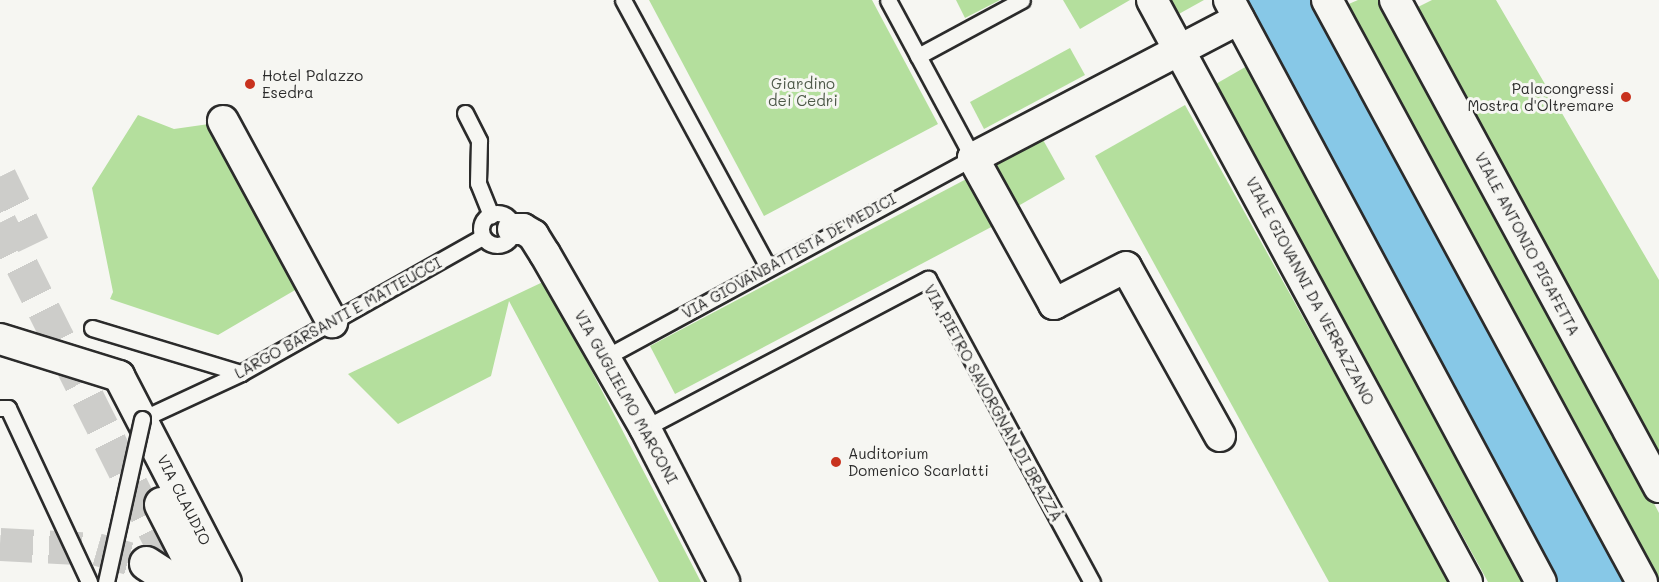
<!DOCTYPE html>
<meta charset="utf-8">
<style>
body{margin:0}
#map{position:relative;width:1659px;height:582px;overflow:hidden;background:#f6f6f2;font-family:Mali,sans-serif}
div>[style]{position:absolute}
.green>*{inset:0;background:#b4df9d}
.water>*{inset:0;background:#87c8e7}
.secondary-tunnel>*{height:33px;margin-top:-16.5px;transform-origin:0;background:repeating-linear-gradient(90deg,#cdcdca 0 33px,transparent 0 49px)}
.roads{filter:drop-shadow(2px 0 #2b2b2b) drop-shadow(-2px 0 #2b2b2b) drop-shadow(0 2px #2b2b2b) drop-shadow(0 -2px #2b2b2b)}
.lane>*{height:15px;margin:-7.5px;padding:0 7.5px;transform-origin:7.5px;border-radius:7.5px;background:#f6f6f2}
.lane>.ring{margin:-7.5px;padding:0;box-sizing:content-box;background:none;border:15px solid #f6f6f2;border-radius:50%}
.street>*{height:30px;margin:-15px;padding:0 15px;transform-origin:15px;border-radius:15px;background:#f6f6f2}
.secondary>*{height:33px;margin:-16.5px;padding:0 16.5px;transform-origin:16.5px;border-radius:16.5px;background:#f6f6f2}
.bridges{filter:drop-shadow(2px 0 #2b2b2b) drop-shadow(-2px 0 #2b2b2b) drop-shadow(0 2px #2b2b2b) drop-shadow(0 -2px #2b2b2b)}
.lane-bridge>*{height:15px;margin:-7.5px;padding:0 7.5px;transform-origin:7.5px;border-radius:7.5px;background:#f6f6f2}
.dots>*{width:16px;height:16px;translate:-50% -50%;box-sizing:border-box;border:3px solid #f6f6f2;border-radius:50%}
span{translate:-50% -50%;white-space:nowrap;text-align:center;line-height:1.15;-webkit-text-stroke:6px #f6f6f2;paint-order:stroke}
.poi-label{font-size:15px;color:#2b2b2b}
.left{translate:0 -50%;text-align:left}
.right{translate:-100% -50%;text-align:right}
.park-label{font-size:15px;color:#4d5848}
.street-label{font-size:15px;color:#2b2b2b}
</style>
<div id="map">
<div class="green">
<div style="clip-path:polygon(649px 0,872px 0,938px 124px,764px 216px)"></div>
<div style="clip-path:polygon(956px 0,1000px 0,965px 18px)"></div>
<div style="clip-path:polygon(1063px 0,1130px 0,1080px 29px)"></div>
<div style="clip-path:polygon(1169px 0,1204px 0,1177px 15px)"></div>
<div style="clip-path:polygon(1358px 0,1391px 0,1400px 16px,1432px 0,1496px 0,1659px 280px,1659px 484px,1416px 48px,1659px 513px,1659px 582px,1647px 582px,1344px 6px)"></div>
<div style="clip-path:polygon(1070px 48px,1085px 75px,984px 129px,970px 102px)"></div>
<div style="clip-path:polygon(1254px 62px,1528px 582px,1488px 582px,1214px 85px)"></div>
<div style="clip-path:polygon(1185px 105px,1450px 582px,1329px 582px,1095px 156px)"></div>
<div style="clip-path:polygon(138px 115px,174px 129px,216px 123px,302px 286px,218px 335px,110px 299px,113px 292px,92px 188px)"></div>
<div style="clip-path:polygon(1042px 138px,1065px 179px,1011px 210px,988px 169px)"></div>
<div style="clip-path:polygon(972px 176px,997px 224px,675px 394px,650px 346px)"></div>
<div style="clip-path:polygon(545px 281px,701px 582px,659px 582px,509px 301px,491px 376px,398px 424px,348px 374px)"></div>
</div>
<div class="water">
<div style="clip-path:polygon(1240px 0,1317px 0,1630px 582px,1549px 582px)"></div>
</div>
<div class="secondary-tunnel">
<div style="left:0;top:176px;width:76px;rotate:64.1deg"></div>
<div style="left:0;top:222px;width:402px;rotate:63.4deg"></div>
<div style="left:0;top:544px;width:97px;rotate:3deg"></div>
<div style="left:97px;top:549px;width:51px;rotate:15.9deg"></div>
</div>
<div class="roads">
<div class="lane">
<div style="left:623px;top:0;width:304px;rotate:61.5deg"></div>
<div style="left:918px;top:56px;width:118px;rotate:-28.3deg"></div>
<div style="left:465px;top:113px;width:31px;rotate:63deg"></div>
<div style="left:479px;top:141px;width:42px;rotate:91.4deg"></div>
<div style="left:478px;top:183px;width:35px;rotate:68deg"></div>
<div class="ring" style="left:481px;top:213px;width:17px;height:17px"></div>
<div style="left:92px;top:328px;width:156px;rotate:16.8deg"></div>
<div style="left:606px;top:357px;width:417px;rotate:-28.5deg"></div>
<div style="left:973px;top:158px;width:179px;rotate:-118.3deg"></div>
<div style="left:142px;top:419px;width:109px;rotate:-24.9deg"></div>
<div style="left:241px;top:373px;width:277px;rotate:-29.4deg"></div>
<div style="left:645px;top:428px;width:320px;rotate:-27.8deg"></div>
<div style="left:928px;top:279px;width:345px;rotate:61.6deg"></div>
</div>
<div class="street">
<div style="left:1152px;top:0;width:662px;rotate:61.58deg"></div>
<div style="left:1229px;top:0;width:660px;rotate:61.81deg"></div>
<div style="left:1327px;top:0;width:662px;rotate:61.58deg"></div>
<div style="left:1395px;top:0;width:554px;rotate:61.54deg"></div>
<div style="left:223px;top:121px;width:229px;rotate:61.5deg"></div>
<div style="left:513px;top:229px;width:10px"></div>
<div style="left:523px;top:229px;width:12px;rotate:31deg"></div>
<div style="left:533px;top:235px;width:22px;rotate:58deg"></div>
<div style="left:545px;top:254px;width:201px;rotate:60.1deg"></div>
<div style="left:645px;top:428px;width:173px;rotate:62.8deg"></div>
<div style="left:0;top:339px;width:125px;rotate:17.3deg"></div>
<div style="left:119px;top:376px;width:232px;rotate:62.6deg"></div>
<div style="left:1220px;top:436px;width:193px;rotate:-119.1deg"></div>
<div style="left:1126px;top:267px;width:81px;rotate:152.8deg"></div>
<div style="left:1054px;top:304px;width:167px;rotate:-119deg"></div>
<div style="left:973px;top:158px;width:300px;rotate:-27.6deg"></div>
</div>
<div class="secondary">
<div style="left:161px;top:504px;width:88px;rotate:62.9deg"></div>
<div style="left:146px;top:563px;width:35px;rotate:33deg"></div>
</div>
</div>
<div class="bridges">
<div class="lane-bridge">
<div style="left:0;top:408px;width:8px"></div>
<div style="left:8px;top:408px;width:192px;rotate:65deg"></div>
<div style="left:106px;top:582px;width:167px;rotate:-77.5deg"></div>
</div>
</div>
<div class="dots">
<div style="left:250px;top:84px;background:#c8321e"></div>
<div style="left:1626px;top:97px;background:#c8321e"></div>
<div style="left:836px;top:462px;background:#c8321e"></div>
</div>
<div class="poi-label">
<span class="left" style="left:262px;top:84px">Hotel Palazzo<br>Esedra</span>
<span class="right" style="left:1614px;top:97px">Palacongressi<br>Mostra d'Oltremare</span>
<span class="left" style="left:848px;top:462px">Auditorium<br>Domenico Scarlatti</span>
</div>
<div class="park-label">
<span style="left:803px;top:92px">Giardino<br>dei Cedri</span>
</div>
<div class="street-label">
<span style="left:1527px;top:244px;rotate:62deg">VIALE ANTONIO PIGAFETTA</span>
<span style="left:789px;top:256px;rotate:-29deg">VIA GIOVANBATTISTA DE'MEDICI</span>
<span style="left:1310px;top:291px;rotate:62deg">VIALE GIOVANNI DA VERRAZZANO</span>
<span style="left:338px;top:318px;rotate:-29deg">LARGO BARSANTI E MATTEUCCI</span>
<span style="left:626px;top:397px;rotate:61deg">VIA GUGLIELMO MARCONI</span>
<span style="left:993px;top:403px;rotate:61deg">VIA PIETRO SAVORGNAN DI BRAZZÀ</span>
<span style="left:184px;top:500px;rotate:63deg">VIA CLAUDIO</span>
</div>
</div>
